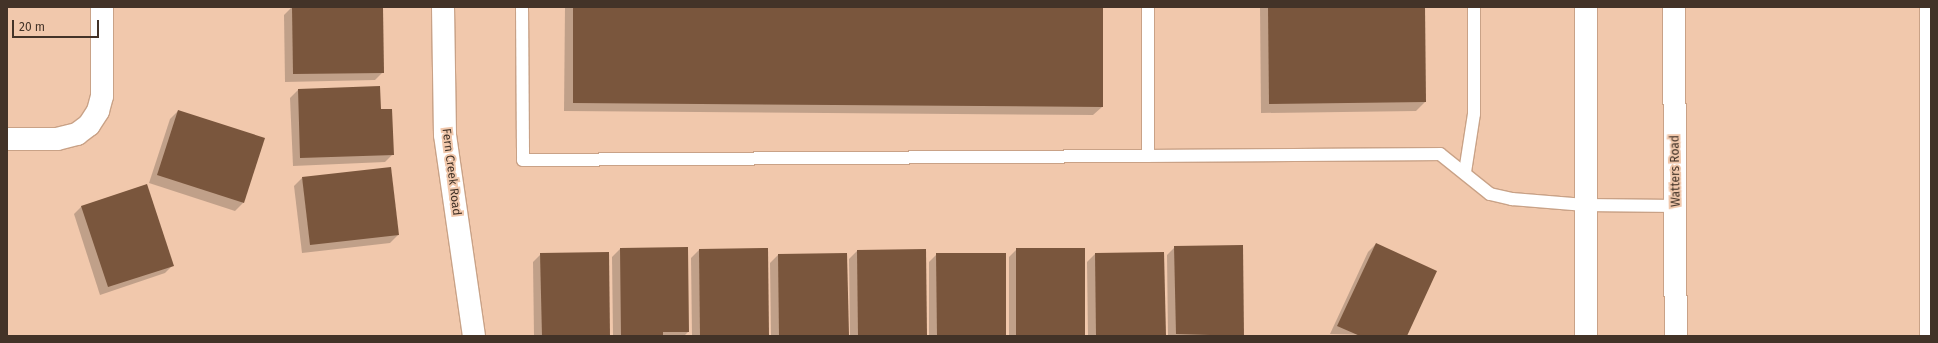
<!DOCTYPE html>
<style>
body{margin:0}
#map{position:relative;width:1938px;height:343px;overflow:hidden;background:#f1c8ac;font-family:"Fira Sans",sans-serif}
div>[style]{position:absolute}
.shadow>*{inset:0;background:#0003}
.building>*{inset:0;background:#7a563d}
.roads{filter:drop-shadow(1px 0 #c9a287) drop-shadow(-1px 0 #c9a287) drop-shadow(0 1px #c9a287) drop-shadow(0 -1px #c9a287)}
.service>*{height:12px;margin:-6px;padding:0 6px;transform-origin:6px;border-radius:6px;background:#fff}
.minor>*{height:22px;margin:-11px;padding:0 11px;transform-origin:11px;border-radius:11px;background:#fff}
.secondary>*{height:22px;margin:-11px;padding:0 11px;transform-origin:11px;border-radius:11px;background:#fff}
span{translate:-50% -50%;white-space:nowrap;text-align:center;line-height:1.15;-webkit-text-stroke:4px #f1c8ac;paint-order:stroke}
.street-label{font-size:12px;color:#433328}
.frame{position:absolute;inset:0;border:8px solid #433328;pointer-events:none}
.scale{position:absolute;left:12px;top:20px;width:87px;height:18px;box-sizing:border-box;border:2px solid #433328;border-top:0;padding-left:5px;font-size:12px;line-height:14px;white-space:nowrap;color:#433328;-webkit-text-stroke:3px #f1c8ac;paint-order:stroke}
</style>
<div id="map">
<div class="shadow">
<div style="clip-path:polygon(292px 7px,382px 7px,383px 72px,375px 80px,285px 82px,284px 15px)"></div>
<div style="clip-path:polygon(565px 7px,1102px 7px,1102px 107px,1093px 115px,564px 111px)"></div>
<div style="clip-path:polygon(1260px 7px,1424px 7px,1425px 102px,1416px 111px,1261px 113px)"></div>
<div style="clip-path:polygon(298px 90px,380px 110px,393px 154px,385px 162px,293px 166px,290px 98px)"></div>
<div style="clip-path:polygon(178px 111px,243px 203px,235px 211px,149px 183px,170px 119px)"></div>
<div style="clip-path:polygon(302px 178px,398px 235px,390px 243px,302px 253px,294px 186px)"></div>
<div style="clip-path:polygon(82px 206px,173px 265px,165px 273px,100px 295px,74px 214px)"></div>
<div style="clip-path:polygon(1376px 244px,1406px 336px,1330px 334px,1368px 252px)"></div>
<div style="clip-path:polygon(1242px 246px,1243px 336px,1168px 336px,1167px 255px,1175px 247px)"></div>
<div style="clip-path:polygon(687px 248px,688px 332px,684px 336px,613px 336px,612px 257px,620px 249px)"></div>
<div style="clip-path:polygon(1017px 249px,1084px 336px,1009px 336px,1009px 257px)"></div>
<div style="clip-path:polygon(699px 250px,768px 334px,766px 336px,692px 336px,691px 258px)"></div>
<div style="clip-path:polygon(857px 251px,926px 336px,850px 336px,849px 259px)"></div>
<div style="clip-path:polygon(541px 254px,609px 336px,534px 336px,533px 262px)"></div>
<div style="clip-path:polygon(937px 254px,1005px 336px,929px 336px,929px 262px)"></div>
<div style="clip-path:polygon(1095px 254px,1165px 336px,1088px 336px,1087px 262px)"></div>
<div style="clip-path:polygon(778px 255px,848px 334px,846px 336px,771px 336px,770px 263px)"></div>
</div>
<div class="building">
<div style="clip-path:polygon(292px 7px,383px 7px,384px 73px,293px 74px)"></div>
<div style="clip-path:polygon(573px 7px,1103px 7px,1103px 107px,573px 103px)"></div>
<div style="clip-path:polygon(1268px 7px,1425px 7px,1426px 102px,1269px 104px)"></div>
<div style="clip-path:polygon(380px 86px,381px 109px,392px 109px,394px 155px,300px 158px,298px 89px)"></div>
<div style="clip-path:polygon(178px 110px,265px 138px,244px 203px,157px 175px)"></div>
<div style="clip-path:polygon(391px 167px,399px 235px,310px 245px,302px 177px)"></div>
<div style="clip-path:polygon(147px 184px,174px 266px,108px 287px,81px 206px)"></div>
<div style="clip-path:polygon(1376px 243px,1437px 271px,1407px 336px,1360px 336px,1337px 326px)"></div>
<div style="clip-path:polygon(1243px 245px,1244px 336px,1176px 334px,1174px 246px)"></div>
<div style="clip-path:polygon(688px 247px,689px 332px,663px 332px,663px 336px,621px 336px,620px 248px)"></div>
<div style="clip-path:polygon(768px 248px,769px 335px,700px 336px,699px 249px)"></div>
<div style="clip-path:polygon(1016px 248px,1085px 248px,1085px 336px,1016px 336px)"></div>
<div style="clip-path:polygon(926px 249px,927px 336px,858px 336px,857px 250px)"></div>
<div style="clip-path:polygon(609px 252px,610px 336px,542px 336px,540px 253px)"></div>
<div style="clip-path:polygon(1164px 252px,1166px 336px,1096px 336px,1095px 253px)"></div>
<div style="clip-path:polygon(847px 253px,849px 335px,779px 336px,778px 254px)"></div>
<div style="clip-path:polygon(936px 253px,1006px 253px,1006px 336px,937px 336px)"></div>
</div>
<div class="roads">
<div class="service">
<div style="left:522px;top:7px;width:153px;rotate:89.6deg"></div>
<div style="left:523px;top:160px;width:625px;rotate:-0.37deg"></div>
<div style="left:1148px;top:156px;width:149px;rotate:-90deg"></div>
<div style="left:1148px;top:156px;width:292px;rotate:-0.4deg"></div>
<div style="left:1440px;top:154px;width:64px;rotate:38.7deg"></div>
<div style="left:1490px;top:194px;width:23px;rotate:13deg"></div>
<div style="left:1512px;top:199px;width:73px;rotate:4.7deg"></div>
<div style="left:1585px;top:205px;width:91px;rotate:0.6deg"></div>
<div style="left:1465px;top:172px;width:59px;rotate:-81.2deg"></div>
<div style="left:1474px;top:114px;width:107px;rotate:-90deg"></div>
</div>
<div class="minor">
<div style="left:443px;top:7px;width:128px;rotate:89.1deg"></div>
<div style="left:445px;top:135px;width:203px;rotate:81.8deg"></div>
<div style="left:7px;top:139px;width:50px"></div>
<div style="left:57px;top:139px;width:21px;rotate:-14deg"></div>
<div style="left:77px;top:134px;width:15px;rotate:-37deg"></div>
<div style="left:89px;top:125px;width:17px;rotate:-57deg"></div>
<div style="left:98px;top:111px;width:16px;rotate:-75deg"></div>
<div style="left:102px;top:96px;width:89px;rotate:-90deg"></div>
<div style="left:1931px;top:336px;width:329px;rotate:-90deg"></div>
</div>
<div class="secondary">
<div style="left:1586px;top:7px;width:329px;rotate:90deg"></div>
<div style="left:1674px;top:7px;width:329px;rotate:89.7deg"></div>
</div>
</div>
<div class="street-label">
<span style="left:1676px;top:171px;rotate:-91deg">Watters Road</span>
<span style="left:451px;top:172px;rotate:83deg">Fern Creek Road</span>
</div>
<div class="frame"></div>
<div class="scale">20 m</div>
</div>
